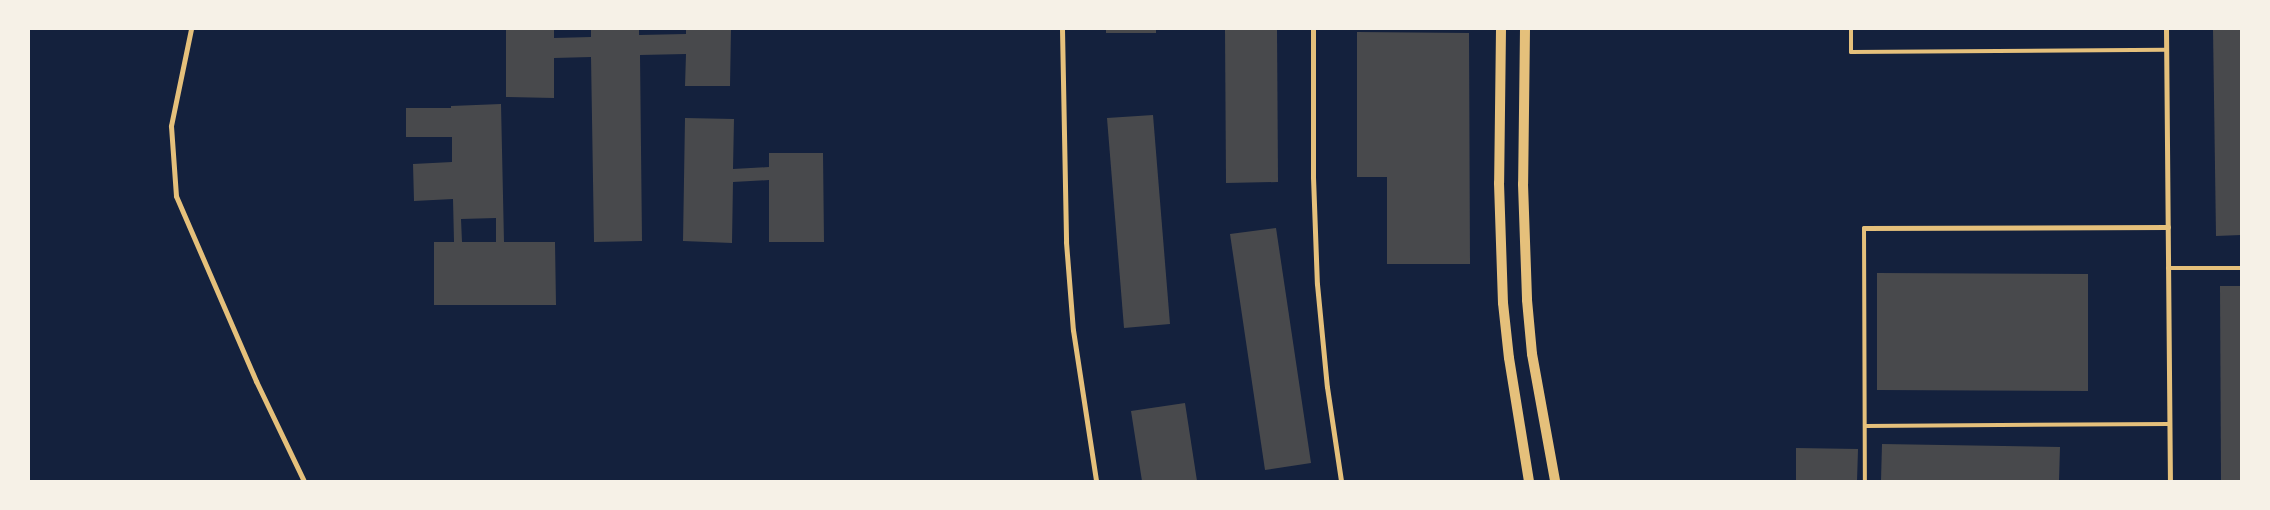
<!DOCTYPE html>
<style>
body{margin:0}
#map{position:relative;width:2270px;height:510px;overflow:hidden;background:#14213d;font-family:Quicksand,sans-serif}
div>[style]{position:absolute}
.building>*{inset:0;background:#48494c}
.service>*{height:4px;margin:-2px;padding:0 2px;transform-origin:2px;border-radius:2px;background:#e5c07b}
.minor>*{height:5px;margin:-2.5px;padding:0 2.5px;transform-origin:2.5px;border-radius:2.5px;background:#e5c07b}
.secondary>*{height:10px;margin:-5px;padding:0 5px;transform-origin:5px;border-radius:5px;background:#e5c07b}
span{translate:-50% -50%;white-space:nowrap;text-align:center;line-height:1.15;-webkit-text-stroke:5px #f6f1e7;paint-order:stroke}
.frame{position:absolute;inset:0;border:30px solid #f6f1e7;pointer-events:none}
</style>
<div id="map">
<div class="building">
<div style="clip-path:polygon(506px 29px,554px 29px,554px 38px,591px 37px,591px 29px,639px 29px,639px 35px,686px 34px,686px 29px,731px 29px,730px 86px,685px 86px,686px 54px,640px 55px,642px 241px,594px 242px,591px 57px,554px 58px,554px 98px,506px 97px)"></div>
<div style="clip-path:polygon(1106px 29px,1156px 29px,1156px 33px,1106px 33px)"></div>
<div style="clip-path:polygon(1225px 29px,1277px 29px,1278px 182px,1226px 183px)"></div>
<div style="clip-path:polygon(2213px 29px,2241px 29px,2241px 235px,2216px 236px)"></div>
<div style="clip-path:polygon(1357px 32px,1469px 33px,1470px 264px,1387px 264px,1387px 177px,1357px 177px)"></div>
<div style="clip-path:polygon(evenodd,501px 104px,504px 242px,555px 242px,556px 305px,434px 305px,434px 242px,454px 242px,453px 199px,414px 201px,413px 164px,452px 162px,452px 137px,406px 137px,406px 108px,451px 108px,451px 106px,501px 104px,496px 218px,496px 242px,462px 242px,461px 219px,496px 218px)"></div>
<div style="clip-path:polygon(1153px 115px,1170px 324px,1124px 328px,1107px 118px)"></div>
<div style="clip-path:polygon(685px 118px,734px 119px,733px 169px,769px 167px,769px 153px,823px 153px,824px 242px,769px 242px,769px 180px,733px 182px,732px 243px,683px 241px)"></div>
<div style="clip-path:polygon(1276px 228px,1311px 463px,1265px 470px,1230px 234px)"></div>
<div style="clip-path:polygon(1877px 273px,2088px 274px,2088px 391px,1877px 390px)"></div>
<div style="clip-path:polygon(2220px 286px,2241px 286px,2241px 481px,2221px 481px)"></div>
<div style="clip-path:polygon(1185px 403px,1197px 481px,1142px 481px,1131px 411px)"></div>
<div style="clip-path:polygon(1882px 444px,2060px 447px,2059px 481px,1881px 481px)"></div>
<div style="clip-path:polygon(1796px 448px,1858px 449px,1857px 481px,1796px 481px)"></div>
</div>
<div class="service">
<div style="left:1851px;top:29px;width:23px;rotate:90deg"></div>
<div style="left:1851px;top:52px;width:315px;rotate:-0.4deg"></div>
<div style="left:1864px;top:228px;width:253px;rotate:89.8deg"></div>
<div style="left:2168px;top:268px;width:73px"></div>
<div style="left:1865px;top:426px;width:304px;rotate:-0.4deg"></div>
</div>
<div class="minor">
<div style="left:191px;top:29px;width:99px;rotate:101.7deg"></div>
<div style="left:171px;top:126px;width:70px;rotate:85.9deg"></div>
<div style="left:176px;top:196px;width:202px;rotate:66.6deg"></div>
<div style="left:256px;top:381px;width:111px;rotate:64.4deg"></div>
<div style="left:1062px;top:29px;width:213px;rotate:88.9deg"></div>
<div style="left:1066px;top:242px;width:88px;rotate:85.5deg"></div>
<div style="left:1073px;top:330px;width:153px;rotate:81.3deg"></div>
<div style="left:1313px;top:29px;width:148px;rotate:90deg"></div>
<div style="left:1313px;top:177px;width:107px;rotate:87.9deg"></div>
<div style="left:1317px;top:284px;width:103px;rotate:84.5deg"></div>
<div style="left:1327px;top:387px;width:95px;rotate:81.5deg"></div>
<div style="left:2166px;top:29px;width:452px;rotate:89.5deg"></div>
<div style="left:1864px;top:228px;width:304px;rotate:-0.2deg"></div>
</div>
<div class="secondary">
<div style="left:1501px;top:29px;width:154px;rotate:90.7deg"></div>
<div style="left:1499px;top:183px;width:120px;rotate:88.1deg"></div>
<div style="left:1503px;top:303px;width:55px;rotate:83.8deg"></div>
<div style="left:1509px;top:358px;width:125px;rotate:80.8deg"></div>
<div style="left:1525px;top:29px;width:155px;rotate:90.7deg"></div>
<div style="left:1523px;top:184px;width:116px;rotate:88deg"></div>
<div style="left:1527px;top:300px;width:54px;rotate:84.7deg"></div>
<div style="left:1532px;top:354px;width:129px;rotate:79.7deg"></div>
</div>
<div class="frame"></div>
</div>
